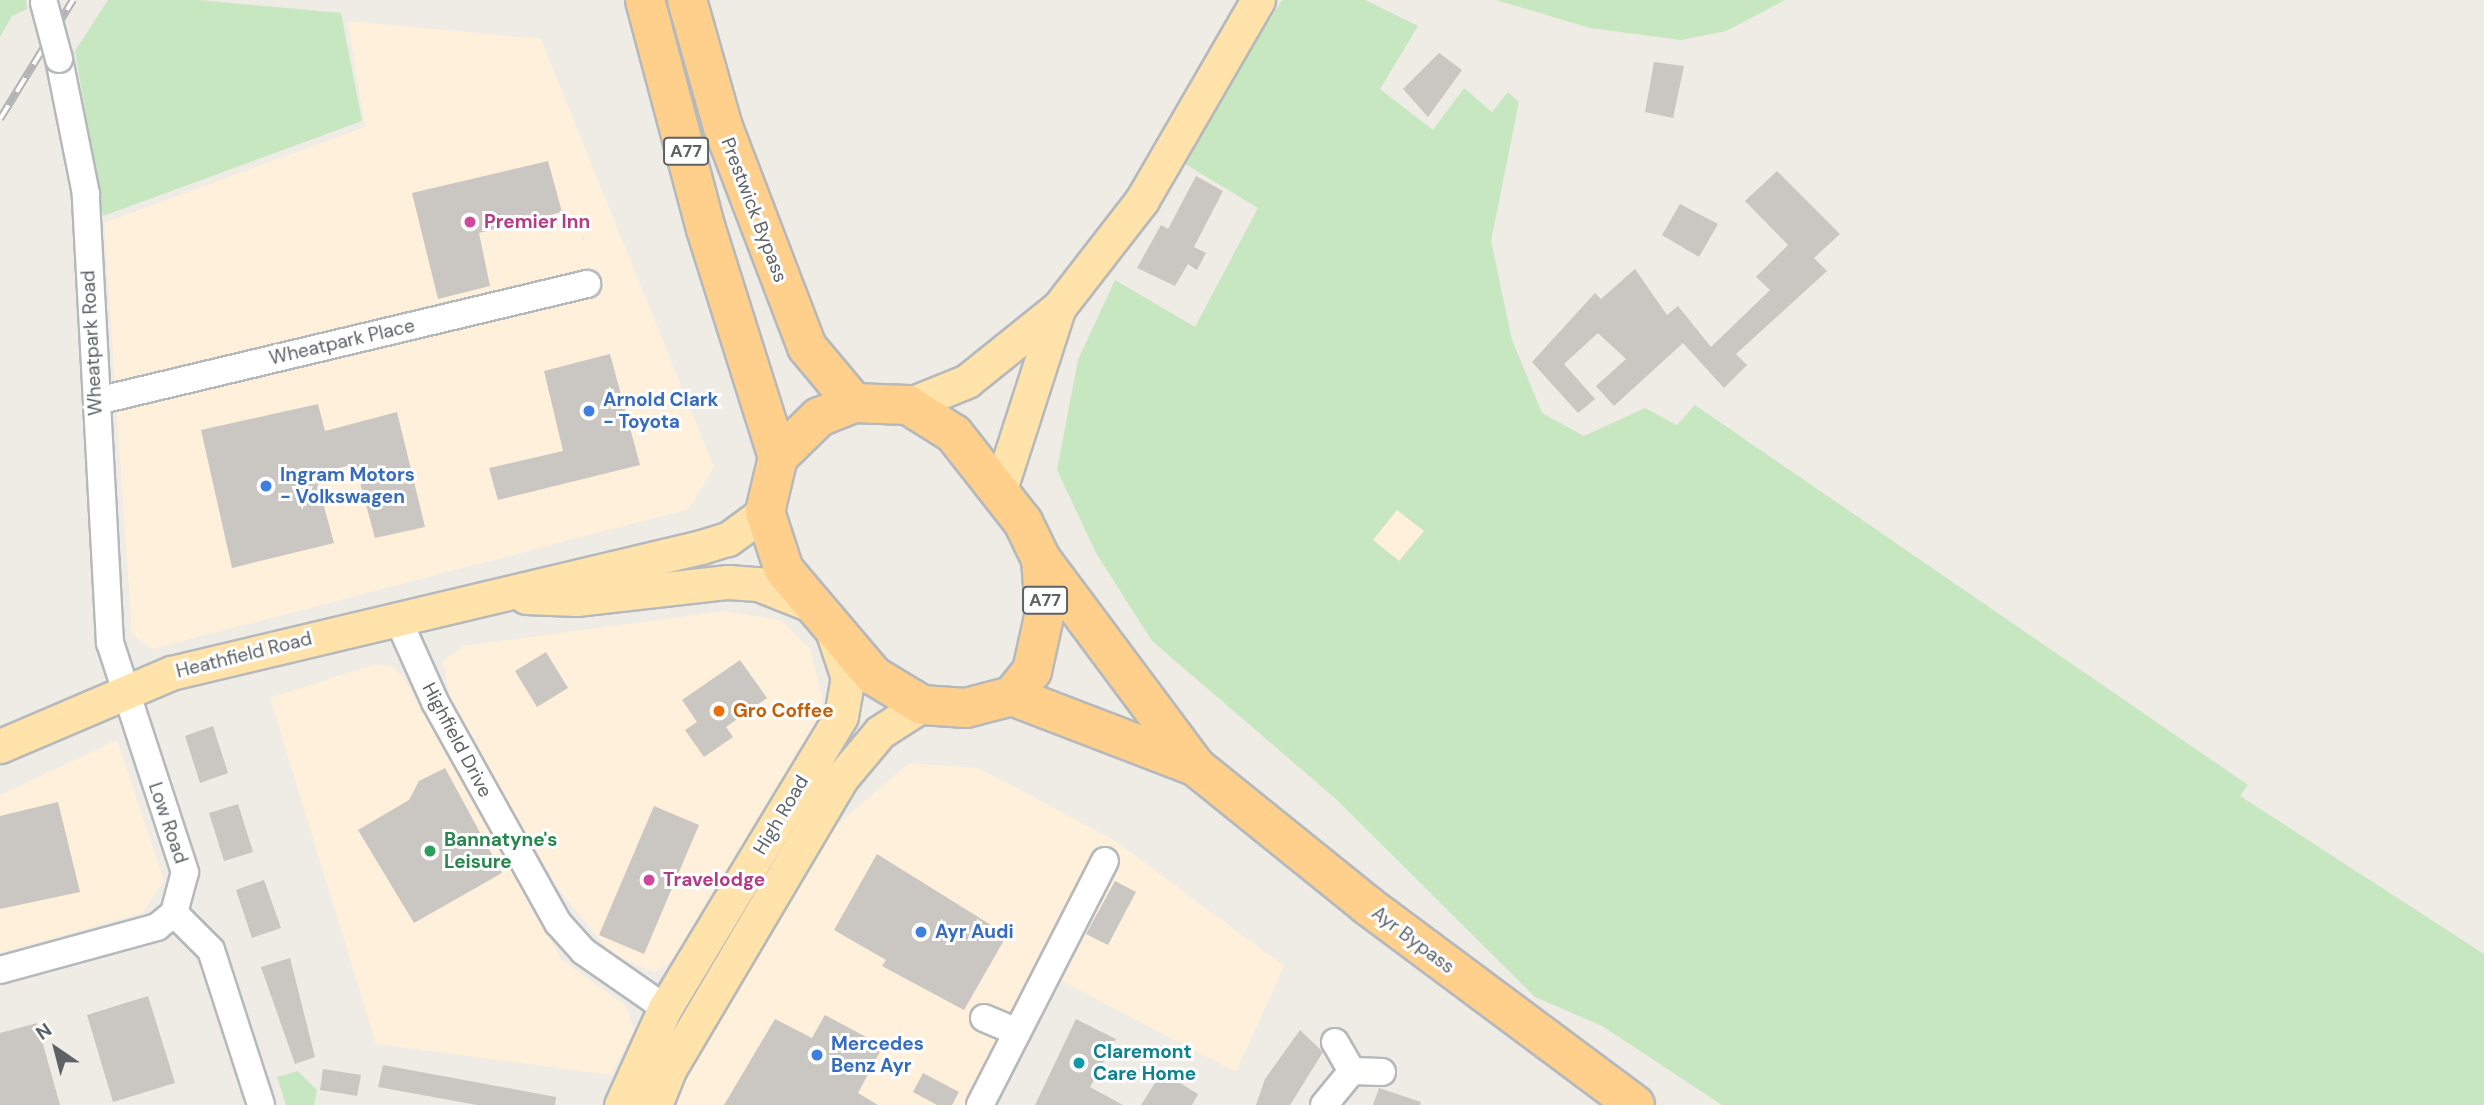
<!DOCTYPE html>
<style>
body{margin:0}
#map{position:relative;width:2484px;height:1105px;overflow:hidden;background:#efebe5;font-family:"DM Sans",sans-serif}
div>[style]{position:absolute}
.commercial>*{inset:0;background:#fef0db}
.green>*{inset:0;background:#c7e7c1}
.building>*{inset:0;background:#cac6c1}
.roads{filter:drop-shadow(2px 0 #b5b9bc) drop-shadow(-2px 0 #b5b9bc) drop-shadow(0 2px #b5b9bc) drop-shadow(0 -2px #b5b9bc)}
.minor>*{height:26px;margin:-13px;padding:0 13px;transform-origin:13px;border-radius:13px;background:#fff}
.major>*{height:33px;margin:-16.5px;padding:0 16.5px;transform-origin:16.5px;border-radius:16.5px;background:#ffe3aa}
.highway>*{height:38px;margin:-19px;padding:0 19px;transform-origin:19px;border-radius:19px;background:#ffcf8c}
.rail>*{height:8px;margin-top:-4px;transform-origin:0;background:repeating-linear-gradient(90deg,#fff 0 16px,#b2b3b4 0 32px);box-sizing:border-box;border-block:2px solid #b2b3b4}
.bridges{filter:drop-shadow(2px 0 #b5b9bc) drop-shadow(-2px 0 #b5b9bc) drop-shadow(0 2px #b5b9bc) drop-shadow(0 -2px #b5b9bc)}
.minor-bridge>*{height:26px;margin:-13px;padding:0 13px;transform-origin:13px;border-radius:13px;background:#fff}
.dots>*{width:19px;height:19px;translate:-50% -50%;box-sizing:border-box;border:4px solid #fff;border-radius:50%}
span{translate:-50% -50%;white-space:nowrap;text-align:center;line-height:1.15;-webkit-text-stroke:6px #fff;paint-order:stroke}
.shield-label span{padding:2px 5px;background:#fff;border:2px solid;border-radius:5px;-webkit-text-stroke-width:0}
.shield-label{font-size:18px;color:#5c6266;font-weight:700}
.street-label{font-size:19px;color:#5c6266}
.hotel-label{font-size:19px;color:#b23c85;font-weight:700}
.left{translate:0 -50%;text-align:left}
.shop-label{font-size:19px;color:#366cbe;font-weight:700}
.food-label{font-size:19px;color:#c56008;font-weight:700}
.leisure-label{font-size:19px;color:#27864d;font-weight:700}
.culture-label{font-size:19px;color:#0d838f;font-weight:700}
.north{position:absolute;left:21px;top:1014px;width:70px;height:70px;-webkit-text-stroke:5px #fff;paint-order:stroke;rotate:325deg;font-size:19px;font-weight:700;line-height:28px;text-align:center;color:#5c6266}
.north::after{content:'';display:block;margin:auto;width:24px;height:32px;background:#5c6266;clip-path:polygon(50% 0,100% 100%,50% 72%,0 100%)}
</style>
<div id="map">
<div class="commercial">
<div style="clip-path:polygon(348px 21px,541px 39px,714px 467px,689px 509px,152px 649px,132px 635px,104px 223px,365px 127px)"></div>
<div style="clip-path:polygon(1397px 510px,1424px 531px,1400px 561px,1373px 540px)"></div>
<div style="clip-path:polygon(724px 611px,781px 620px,811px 650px,823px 701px,818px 720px,677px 956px,655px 973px,611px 953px,559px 890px,479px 754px,449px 695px,443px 661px,464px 646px)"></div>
<div style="clip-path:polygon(375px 664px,392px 666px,404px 678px,561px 959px,626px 1006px,634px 1030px,611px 1075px,376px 1044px,270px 698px)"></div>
<div style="clip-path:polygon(117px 740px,164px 881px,142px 913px,0 953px,0 795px)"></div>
<div style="clip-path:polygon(909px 763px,979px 768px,1114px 840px,1284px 966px,1236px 1072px,1060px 980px,992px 1105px,668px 1105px,824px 836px)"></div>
</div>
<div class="green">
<div style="clip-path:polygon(0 0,26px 0,27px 9px,12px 16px,0 37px)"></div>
<div style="clip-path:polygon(108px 0,199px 0,341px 13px,362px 121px,103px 216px,75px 51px)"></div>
<div style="clip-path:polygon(evenodd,1282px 0,1365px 0,1418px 26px,1380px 89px,1433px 130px,1464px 88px,1492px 112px,1508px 92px,1519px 102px,1491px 241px,1512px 340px,1542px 413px,1584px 436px,1645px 408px,1677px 425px,1695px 405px,2248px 785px,2240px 796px,2484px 954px,2484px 1105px,1722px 1105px,1602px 1026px,1535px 997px,1336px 799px,1152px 641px,1096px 553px,1057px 470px,1078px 360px,1115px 280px,1195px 327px,1258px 208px,1182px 162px,1282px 0,1397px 510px,1424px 531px,1399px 561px,1373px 540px,1397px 510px)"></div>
<div style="clip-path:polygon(1496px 0,1785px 0,1726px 31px,1681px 40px,1590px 28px)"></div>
<div style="clip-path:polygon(298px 1071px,317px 1090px,314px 1105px,286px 1105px,277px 1077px)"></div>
</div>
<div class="building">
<div style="clip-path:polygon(1439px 53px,1462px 70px,1428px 117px,1403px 89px)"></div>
<div style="clip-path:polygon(1654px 62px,1684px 66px,1673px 118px,1645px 112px)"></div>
<div style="clip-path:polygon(548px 161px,562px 212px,479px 233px,490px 286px,438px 299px,412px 193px)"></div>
<div style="clip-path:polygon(1777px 171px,1840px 234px,1814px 258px,1827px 271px,1736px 354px,1747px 365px,1724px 388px,1683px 343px,1614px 406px,1596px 386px,1626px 359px,1598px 333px,1564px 364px,1595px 399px,1578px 413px,1532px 362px,1595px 293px,1601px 299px,1635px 269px,1667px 315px,1678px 306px,1711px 347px,1770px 290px,1756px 277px,1788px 245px,1745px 201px)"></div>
<div style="clip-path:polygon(1196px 176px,1223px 191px,1194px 247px,1206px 253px,1197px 270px,1188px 264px,1175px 286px,1137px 268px,1161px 225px,1168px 229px)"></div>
<div style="clip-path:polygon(1680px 204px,1718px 224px,1699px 257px,1662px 235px)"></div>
<div style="clip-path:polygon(610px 354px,640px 465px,498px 500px,489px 468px,563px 451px,544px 371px)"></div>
<div style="clip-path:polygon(318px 404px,325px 431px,397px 412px,425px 527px,375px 538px,355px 464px,315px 474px,334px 543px,232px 568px,201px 430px)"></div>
<div style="clip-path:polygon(546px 652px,568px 688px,537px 707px,515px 671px)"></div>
<div style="clip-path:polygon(740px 660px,767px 698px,726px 727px,733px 737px,704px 757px,685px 730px,697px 722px,682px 700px)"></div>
<div style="clip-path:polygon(213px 726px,228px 773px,200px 783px,185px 736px)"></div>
<div style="clip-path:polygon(445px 768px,502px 873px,414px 923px,358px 830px,409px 800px,419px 781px)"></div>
<div style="clip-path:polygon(58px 802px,80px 892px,0 909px,0 816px)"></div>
<div style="clip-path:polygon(238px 804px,253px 852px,224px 861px,209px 813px)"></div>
<div style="clip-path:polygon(654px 806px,699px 825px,644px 954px,599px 935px)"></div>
<div style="clip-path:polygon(877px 854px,1007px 935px,964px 1010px,882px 966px,886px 960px,834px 930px)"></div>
<div style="clip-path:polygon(264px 880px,281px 928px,252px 938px,236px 890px)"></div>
<div style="clip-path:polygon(1115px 881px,1136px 892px,1108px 945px,1086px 934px)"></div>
<div style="clip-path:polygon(290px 958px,315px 1057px,295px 1064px,261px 967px)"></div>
<div style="clip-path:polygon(148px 996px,175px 1083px,113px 1102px,87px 1015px)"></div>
<div style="clip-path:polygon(825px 1015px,883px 1046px,858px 1093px,878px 1105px,724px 1105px,775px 1019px,812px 1038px)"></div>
<div style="clip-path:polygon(1076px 1019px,1116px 1039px,1090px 1087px,1123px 1105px,1035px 1105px)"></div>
<div style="clip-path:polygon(37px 1023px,60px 1105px,0 1105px,0 1033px)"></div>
<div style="clip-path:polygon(1300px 1030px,1323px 1052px,1290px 1105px,1256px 1105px,1265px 1079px)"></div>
<div style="clip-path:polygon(383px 1065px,556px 1097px,555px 1105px,477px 1105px,378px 1087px)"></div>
<div style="clip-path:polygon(323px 1069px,361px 1075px,357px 1096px,320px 1090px)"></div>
<div style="clip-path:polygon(1162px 1072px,1198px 1094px,1192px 1105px,1141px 1105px)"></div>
<div style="clip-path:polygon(923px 1073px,959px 1092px,952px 1105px,937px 1105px,913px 1092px)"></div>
<div style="clip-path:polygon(1379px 1088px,1421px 1102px,1420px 1105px,1373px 1105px)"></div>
</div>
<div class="roads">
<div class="minor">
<div style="left:97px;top:401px;width:504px;rotate:-13.43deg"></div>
<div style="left:397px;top:617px;width:93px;rotate:65.9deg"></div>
<div style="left:435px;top:702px;width:253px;rotate:60.9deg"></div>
<div style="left:558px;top:923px;width:38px;rotate:48deg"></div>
<div style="left:583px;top:951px;width:100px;rotate:34.8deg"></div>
<div style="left:174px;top:913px;width:52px;rotate:45deg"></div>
<div style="left:211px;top:950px;width:163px;rotate:72.1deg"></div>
<div style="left:0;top:970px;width:163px;rotate:-15.3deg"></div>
<div style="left:157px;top:927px;width:22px;rotate:-39deg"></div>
<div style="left:174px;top:913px;width:42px;rotate:-75deg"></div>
<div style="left:185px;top:872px;width:241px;rotate:-108.1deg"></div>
<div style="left:110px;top:643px;width:450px;rotate:-93.1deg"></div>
<div style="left:86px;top:194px;width:138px;rotate:-101.3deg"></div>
<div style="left:984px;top:1018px;width:36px;rotate:23deg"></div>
<div style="left:1335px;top:1042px;width:34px;rotate:60deg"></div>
<div style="left:980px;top:1105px;width:274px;rotate:-62.9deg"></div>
<div style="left:1324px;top:1105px;width:44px;rotate:-50.5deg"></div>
<div style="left:1352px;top:1071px;width:30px;rotate:2deg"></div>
</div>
<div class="major">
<div style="left:908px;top:405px;width:64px;rotate:-22.1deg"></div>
<div style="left:967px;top:381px;width:118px;rotate:-38.8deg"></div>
<div style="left:1059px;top:307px;width:135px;rotate:-52.2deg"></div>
<div style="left:1142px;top:200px;width:231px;rotate:-59.9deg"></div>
<div style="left:1000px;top:489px;width:189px;rotate:-72.1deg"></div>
<div style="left:526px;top:597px;width:50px;rotate:2.3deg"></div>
<div style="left:576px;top:599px;width:153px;rotate:-6.4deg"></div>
<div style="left:728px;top:582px;width:30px;rotate:4deg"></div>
<div style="left:758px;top:584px;width:52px;rotate:21.6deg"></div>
<div style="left:0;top:746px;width:186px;rotate:-23.1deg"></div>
<div style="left:171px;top:673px;width:545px;rotate:-13.37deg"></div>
<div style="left:701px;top:547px;width:28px;rotate:-17deg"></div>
<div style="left:728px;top:539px;width:46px;rotate:-36.1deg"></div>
<div style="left:621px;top:1105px;width:107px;rotate:-65.6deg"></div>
<div style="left:665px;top:1008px;width:341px;rotate:-58.9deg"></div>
<div style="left:841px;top:716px;width:39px;rotate:-80deg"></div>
<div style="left:848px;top:678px;width:51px;rotate:-108.4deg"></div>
<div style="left:655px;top:1105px;width:40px;rotate:-68deg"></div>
<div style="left:670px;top:1068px;width:339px;rotate:-59.4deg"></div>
<div style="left:843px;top:776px;width:57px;rotate:-49.9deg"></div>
<div style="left:880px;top:732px;width:50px;rotate:-32.7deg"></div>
</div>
<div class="highway">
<div style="left:645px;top:0;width:237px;rotate:75.1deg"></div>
<div style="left:706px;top:229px;width:239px;rotate:72.5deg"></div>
<div style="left:687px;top:0;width:132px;rotate:74.2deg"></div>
<div style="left:723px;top:127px;width:235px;rotate:69.1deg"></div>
<div style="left:807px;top:347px;width:73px;rotate:50deg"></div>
<div style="left:854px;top:403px;width:54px;rotate:2.1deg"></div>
<div style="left:908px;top:405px;width:54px;rotate:32.2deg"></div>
<div style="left:954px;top:434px;width:112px;rotate:51.9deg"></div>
<div style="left:1023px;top:522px;width:41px;rotate:64.1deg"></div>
<div style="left:1041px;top:559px;width:53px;rotate:85.7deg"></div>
<div style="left:1045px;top:612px;width:60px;rotate:102.4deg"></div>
<div style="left:1032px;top:671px;width:32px;rotate:129deg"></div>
<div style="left:1012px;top:696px;width:48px;rotate:165.4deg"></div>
<div style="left:966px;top:708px;width:44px;rotate:-176.1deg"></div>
<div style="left:922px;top:705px;width:56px;rotate:-148.9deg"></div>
<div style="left:874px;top:676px;width:139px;rotate:-130.3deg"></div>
<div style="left:784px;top:570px;width:61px;rotate:-108.1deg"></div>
<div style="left:765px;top:512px;width:57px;rotate:-76.7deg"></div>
<div style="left:778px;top:457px;width:57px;rotate:-44.3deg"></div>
<div style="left:819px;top:417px;width:38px;rotate:-22deg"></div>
<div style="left:1041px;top:559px;width:259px;rotate:53.3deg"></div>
<div style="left:1196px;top:767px;width:220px;rotate:38.9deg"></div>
<div style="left:1367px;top:905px;width:334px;rotate:36.7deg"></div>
<div style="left:1012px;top:696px;width:195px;rotate:21deg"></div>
</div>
</div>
<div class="rail">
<div style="left:0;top:119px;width:140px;rotate:-58.5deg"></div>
</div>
<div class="bridges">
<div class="minor-bridge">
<div style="left:44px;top:3px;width:58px;rotate:75deg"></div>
</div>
</div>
<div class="dots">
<div style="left:470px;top:222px;background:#d1479c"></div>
<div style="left:589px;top:411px;background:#3f7fe0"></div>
<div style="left:266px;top:486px;background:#3f7fe0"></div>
<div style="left:719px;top:711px;background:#e8710a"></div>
<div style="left:430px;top:851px;background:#2e9e5b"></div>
<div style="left:649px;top:880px;background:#d1479c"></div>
<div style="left:921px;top:932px;background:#3f7fe0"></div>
<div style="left:817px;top:1055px;background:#3f7fe0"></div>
<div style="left:1079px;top:1063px;background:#0f9aa8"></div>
</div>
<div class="shield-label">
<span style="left:686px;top:151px">A77</span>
<span style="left:1045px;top:600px">A77</span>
</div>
<div class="street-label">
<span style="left:754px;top:210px;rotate:69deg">Prestwick Bypass</span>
<span style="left:342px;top:342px;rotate:-13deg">Wheatpark Place</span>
<span style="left:92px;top:343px;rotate:-93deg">Wheatpark Road</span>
<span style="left:244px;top:655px;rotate:-14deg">Heathfield Road</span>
<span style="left:457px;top:740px;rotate:62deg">Highfield Drive</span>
<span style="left:781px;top:815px;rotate:-59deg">High Road</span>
<span style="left:168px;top:823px;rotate:71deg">Low Road</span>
<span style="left:1413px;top:940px;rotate:37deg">Ayr Bypass</span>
</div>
<div class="hotel-label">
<span class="left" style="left:484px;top:222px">Premier Inn</span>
<span class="left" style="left:663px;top:880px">Travelodge</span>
</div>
<div class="shop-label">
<span class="left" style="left:603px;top:411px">Arnold Clark<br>- Toyota</span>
<span class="left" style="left:280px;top:486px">Ingram Motors<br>- Volkswagen</span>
<span class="left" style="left:935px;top:932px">Ayr Audi</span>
<span class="left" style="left:831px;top:1055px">Mercedes<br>Benz Ayr</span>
</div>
<div class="food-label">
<span class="left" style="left:733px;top:711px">Gro Coffee</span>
</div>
<div class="leisure-label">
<span class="left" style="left:444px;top:851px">Bannatyne's<br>Leisure</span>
</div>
<div class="culture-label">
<span class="left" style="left:1093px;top:1063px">Claremont<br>Care Home</span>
</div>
<div class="north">N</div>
</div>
